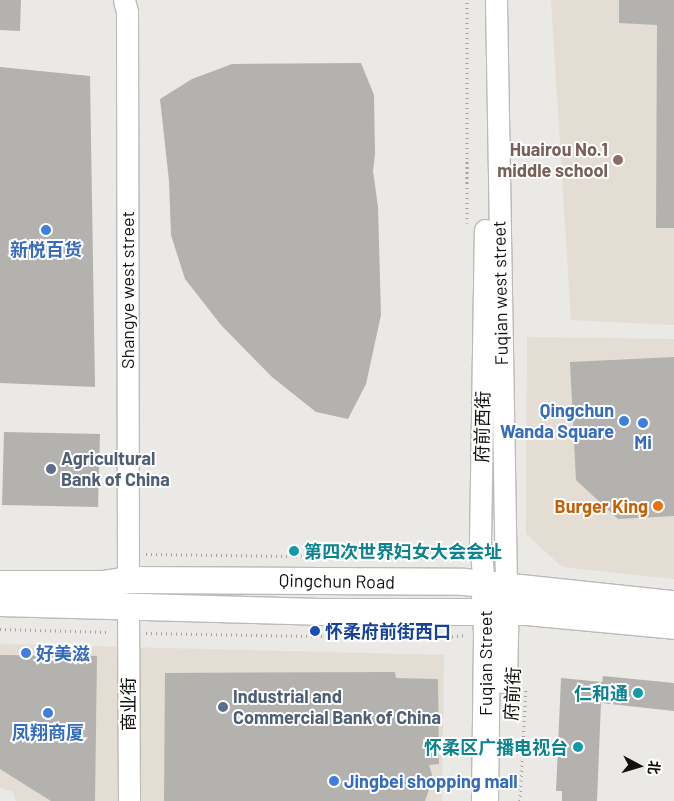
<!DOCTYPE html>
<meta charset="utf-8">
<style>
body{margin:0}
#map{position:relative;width:674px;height:801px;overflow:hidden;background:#ebe9e6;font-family:Barlow,"Noto Sans SC",sans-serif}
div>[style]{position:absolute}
.built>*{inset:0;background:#e3ddd3}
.building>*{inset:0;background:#b3b2ae}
.path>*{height:3px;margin-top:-1.5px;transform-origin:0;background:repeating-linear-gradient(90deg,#a4a2a0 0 1px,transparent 0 5px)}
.roads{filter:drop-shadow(1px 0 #bcbab7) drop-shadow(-1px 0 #bcbab7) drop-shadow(0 1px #bcbab7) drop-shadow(0 -1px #bcbab7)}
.minor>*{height:21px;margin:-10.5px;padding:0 10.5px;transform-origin:10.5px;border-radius:10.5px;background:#fff}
.major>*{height:26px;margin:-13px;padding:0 13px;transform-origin:13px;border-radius:13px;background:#fff}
.dots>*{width:14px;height:14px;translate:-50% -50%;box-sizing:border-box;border:2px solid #fff;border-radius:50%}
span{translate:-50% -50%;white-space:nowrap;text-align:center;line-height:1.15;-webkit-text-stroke:4px #fff;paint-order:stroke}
.education-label{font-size:18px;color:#785e54;font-weight:700}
.right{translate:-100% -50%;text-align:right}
.shop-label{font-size:18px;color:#366cbe;font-weight:700}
.left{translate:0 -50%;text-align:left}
.street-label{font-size:18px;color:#121110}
.service-label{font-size:18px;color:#4e5e75;font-weight:700}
.food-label{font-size:18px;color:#c56008;font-weight:700}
.culture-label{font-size:18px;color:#0d838f;font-weight:700}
.transit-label{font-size:18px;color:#164399;font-weight:700}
.north{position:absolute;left:614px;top:741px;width:50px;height:50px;-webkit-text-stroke:4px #fff;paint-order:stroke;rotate:96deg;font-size:14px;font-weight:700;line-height:20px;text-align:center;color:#121110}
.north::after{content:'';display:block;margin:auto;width:18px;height:22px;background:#121110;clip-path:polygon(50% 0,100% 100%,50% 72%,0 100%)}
</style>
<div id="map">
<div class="built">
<div style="clip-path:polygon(551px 0,674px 0,674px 325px,571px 320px)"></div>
<div style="clip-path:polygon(527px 337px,674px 339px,674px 579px,562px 567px,526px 534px)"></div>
<div style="clip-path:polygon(0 644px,444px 655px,442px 801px,16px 801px,13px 792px,0 788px)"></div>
</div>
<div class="building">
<div style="clip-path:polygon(0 0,21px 0,20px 31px,0 30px)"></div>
<div style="clip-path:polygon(619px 0,674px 0,674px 228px,656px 228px,657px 25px,619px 23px)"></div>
<div style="clip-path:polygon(361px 63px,374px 95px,375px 154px,373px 171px,378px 207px,381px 315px,366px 384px,348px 419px,316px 412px,272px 377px,221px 325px,185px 279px,171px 235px,169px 181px,160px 99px,192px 79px,232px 64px)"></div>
<div style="clip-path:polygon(0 67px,90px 76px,95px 387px,0 383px)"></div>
<div style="clip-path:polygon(674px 357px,674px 516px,618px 519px,576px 480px,570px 362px)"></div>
<div style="clip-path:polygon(4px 432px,100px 434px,98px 507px,2px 505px)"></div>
<div style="clip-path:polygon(0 655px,97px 656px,95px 801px,51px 801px,0 769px)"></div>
<div style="clip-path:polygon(395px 672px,396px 678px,438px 679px,439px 764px,429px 765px,433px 778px,425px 801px,164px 801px,165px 673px)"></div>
<div style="clip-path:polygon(603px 676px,674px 683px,674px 711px,601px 703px,597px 801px,562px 801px,562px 791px,556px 791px,561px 678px,602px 682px)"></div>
</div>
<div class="path">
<div style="left:467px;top:223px;width:223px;rotate:-90deg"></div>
<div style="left:146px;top:554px;width:291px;rotate:0.8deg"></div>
<div style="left:0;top:629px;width:109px;rotate:1.6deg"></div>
<div style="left:146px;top:633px;width:291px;rotate:1deg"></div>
<div style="left:437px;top:638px;width:27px;rotate:-6deg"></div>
<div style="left:520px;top:801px;width:114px;rotate:-87deg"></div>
</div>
<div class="roads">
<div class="minor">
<div style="left:124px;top:0;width:11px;rotate:75deg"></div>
<div style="left:127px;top:11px;width:569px;rotate:89.9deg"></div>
<div style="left:496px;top:0;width:587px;rotate:89.02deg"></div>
<div style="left:484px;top:585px;width:43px;rotate:-95.3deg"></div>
<div style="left:480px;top:542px;width:312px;rotate:-89.1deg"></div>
<div style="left:128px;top:607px;width:194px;rotate:89.7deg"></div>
</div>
<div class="major">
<div style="left:0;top:584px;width:103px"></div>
<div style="left:103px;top:584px;width:25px;rotate:-9deg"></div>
<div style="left:128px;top:580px;width:336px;rotate:0.3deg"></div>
<div style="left:464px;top:582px;width:211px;rotate:6deg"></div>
<div style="left:0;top:603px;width:318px;rotate:1.6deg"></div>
<div style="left:318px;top:612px;width:209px"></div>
<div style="left:527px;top:612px;width:148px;rotate:5.4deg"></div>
<div style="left:504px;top:680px;width:86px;rotate:-88.7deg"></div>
<div style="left:485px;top:801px;width:167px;rotate:-89.3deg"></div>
<div style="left:487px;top:634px;width:37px;rotate:-93deg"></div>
</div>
</div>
<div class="dots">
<div style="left:618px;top:160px;background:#8d6e63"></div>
<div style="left:46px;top:230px;background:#3f7fe0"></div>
<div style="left:624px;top:421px;background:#3f7fe0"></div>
<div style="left:643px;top:423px;background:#3f7fe0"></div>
<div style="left:51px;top:469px;background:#5c6f8a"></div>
<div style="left:658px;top:506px;background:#e8710a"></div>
<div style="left:294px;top:551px;background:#0f9aa8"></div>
<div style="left:315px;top:631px;background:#1a4fb4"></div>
<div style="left:26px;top:653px;background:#3f7fe0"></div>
<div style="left:638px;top:693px;background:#0f9aa8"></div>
<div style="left:223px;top:707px;background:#5c6f8a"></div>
<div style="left:48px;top:713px;background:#3f7fe0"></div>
<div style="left:578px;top:747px;background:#0f9aa8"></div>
<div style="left:334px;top:781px;background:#3f7fe0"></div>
</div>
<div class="education-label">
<span class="right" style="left:608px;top:160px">Huairou No.1<br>middle school</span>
</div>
<div class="shop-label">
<span style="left:46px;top:249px">新悦百货</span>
<span class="right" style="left:614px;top:421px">Qingchun<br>Wanda Square</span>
<span style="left:643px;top:442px">Mi</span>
<span class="left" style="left:36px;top:653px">好美滋</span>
<span style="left:48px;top:732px">凤翔商厦</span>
<span class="left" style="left:344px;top:781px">Jingbei shopping mall</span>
</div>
<div class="street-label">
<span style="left:127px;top:290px;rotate:-90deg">Shangye west street</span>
<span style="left:500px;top:293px;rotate:-91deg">Fuqian west street</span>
<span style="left:482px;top:427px;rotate:-89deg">府前西街</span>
<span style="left:337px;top:581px;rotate:1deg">Qingchun Road</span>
<span style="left:485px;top:663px;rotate:-90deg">Fuqian Street</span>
<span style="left:512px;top:694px;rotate:-87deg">府前街</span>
<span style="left:128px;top:704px;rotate:-90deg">商业街</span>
</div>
<div class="service-label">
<span class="left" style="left:61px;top:469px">Agricultural<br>Bank of China</span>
<span class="left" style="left:233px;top:707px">Industrial and<br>Commercial Bank of China</span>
</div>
<div class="food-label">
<span class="right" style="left:648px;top:506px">Burger King</span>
</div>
<div class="culture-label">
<span class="left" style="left:304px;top:551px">第四次世界妇女大会会址</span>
<span class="right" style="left:628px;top:693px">仁和通</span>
<span class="right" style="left:568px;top:747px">怀柔区广播电视台</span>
</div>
<div class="transit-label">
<span class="left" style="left:325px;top:631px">怀柔府前街西口</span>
</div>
<div class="north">北</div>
</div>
